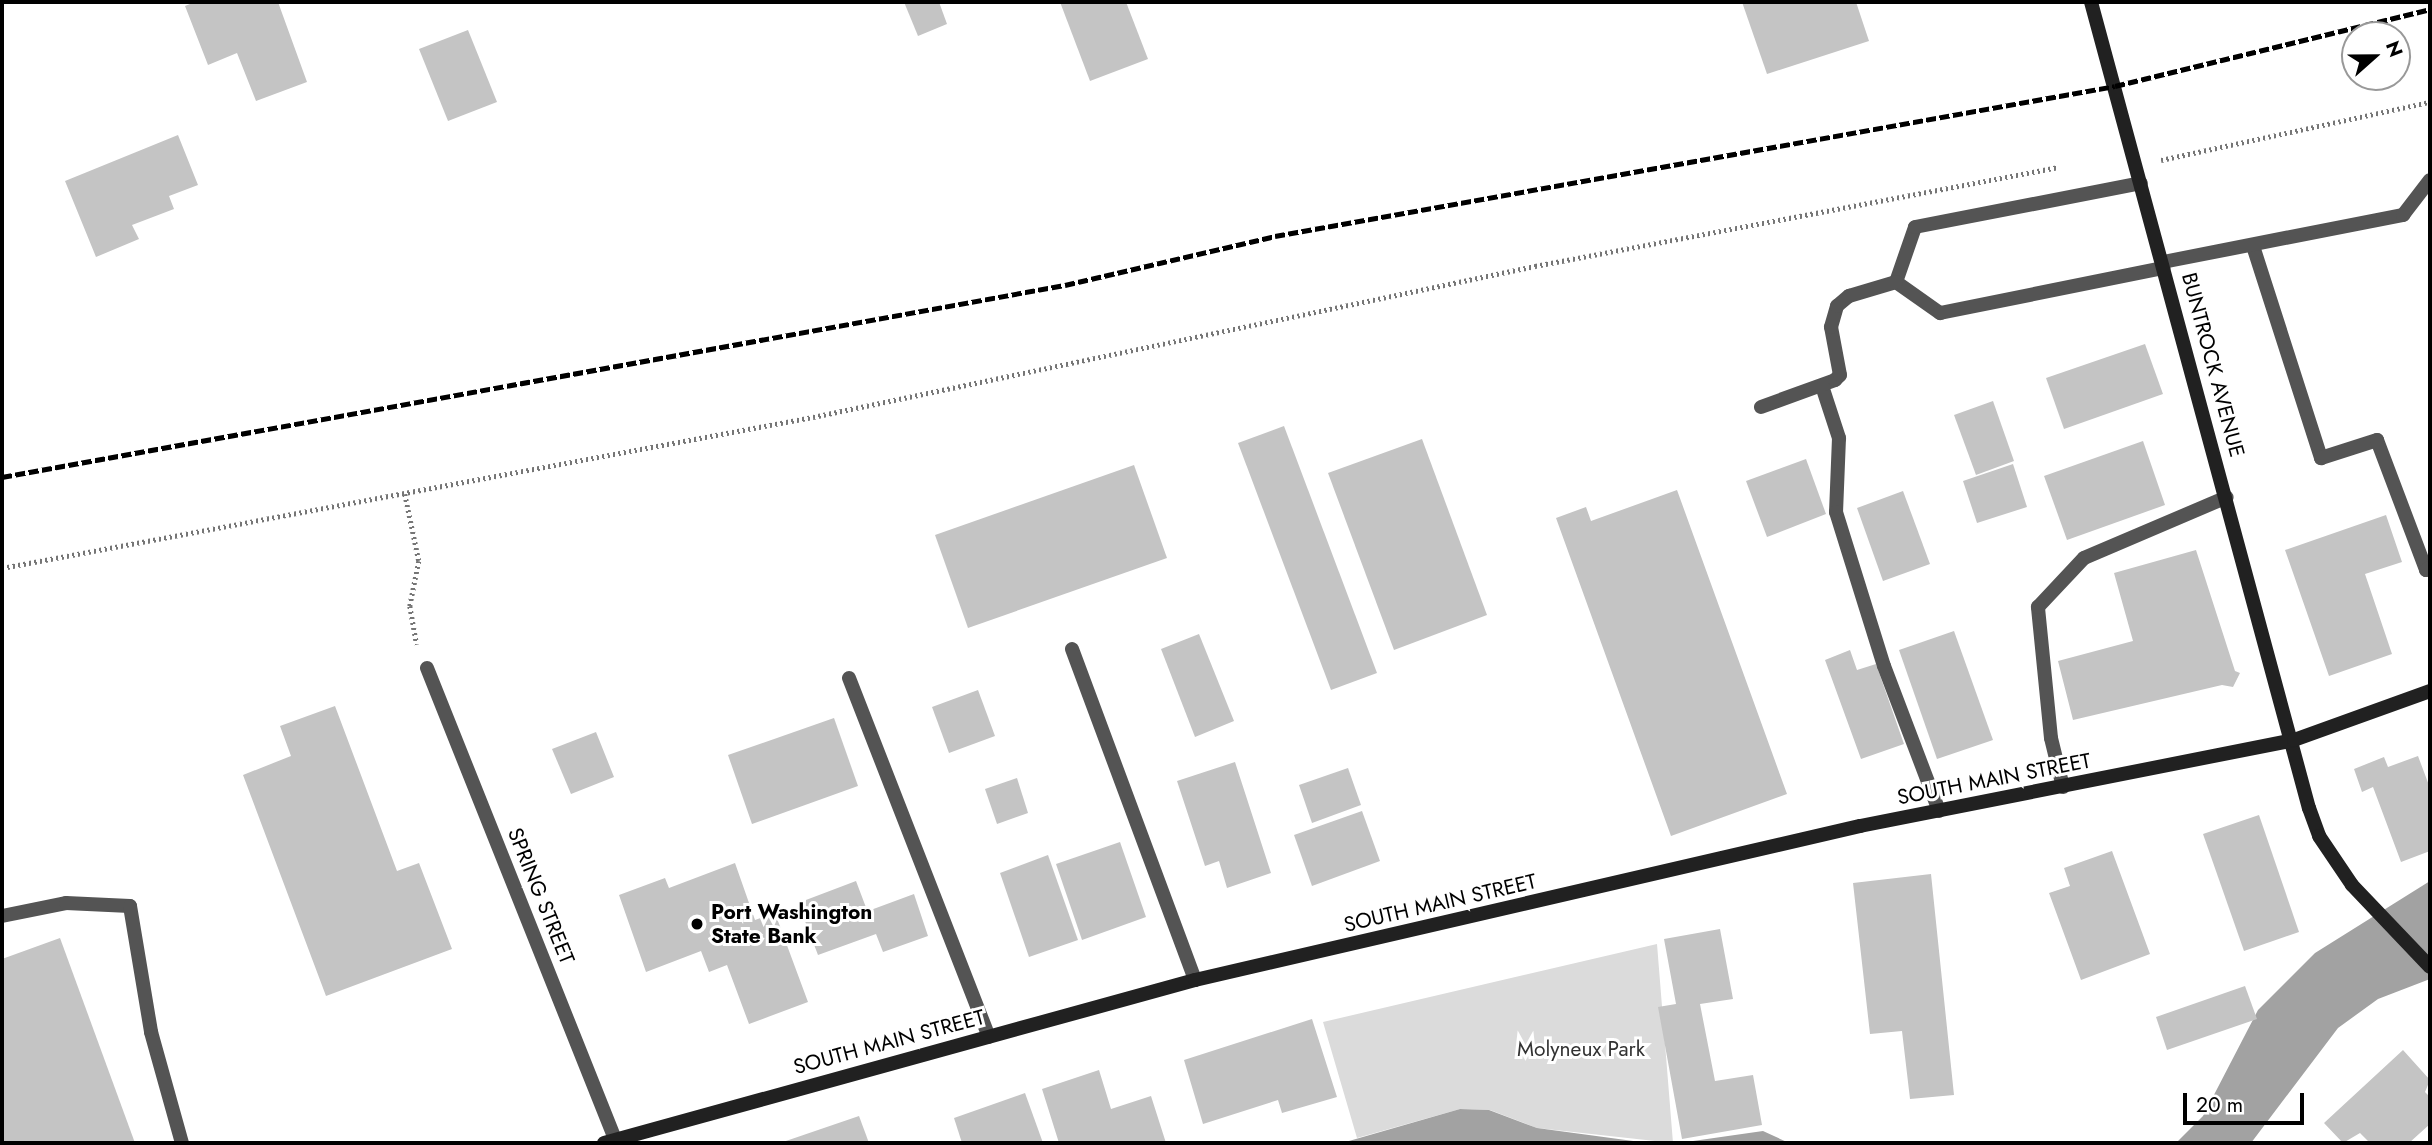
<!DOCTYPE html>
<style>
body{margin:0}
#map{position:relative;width:2432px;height:1145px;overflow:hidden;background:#fff;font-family:Jost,sans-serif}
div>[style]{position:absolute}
.green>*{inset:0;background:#dbdbdb}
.water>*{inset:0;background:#a2a2a2}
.building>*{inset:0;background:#c4c4c4}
.path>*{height:4.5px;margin-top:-2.25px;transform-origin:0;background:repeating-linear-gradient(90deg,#767676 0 2px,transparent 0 5.5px)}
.lane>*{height:14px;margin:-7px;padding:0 7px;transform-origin:7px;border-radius:7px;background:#545454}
.street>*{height:14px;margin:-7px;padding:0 7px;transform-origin:7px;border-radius:7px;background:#545454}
.secondary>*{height:14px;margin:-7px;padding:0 7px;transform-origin:7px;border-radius:7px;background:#212121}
.rail>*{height:5px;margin-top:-2.5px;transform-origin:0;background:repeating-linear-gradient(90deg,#000 0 10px,transparent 0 13.5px)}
.dots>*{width:19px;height:19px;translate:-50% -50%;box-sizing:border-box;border:4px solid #fff;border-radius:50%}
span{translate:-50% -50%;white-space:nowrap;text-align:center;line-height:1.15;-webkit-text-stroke:6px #fff;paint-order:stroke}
.street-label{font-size:21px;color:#000}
.poi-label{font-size:21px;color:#000;font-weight:700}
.left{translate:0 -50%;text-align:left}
.park-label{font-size:21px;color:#323232}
.frame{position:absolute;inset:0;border:4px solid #000;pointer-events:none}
.north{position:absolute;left:2341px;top:21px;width:70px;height:70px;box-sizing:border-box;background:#fff;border:2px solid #999;border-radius:50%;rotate:69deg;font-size:19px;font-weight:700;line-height:28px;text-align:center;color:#000}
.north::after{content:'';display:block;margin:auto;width:24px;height:32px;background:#000;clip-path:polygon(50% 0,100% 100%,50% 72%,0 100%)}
.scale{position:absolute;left:2183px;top:1093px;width:121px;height:32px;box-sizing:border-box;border:4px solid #000;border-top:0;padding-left:9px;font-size:21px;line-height:24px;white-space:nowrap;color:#000;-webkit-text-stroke:5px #fff;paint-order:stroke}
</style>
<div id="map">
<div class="green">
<div style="clip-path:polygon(1657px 944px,1673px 1143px,1537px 1128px,1490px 1110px,1460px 1109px,1357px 1138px,1323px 1022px)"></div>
</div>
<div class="water">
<div style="clip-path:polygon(2430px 881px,2430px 979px,2378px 999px,2338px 1028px,2251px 1143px,2176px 1143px,2203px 1116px,2258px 1010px,2315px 953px)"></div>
<div style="clip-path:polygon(1460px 1109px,1489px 1110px,1537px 1128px,1648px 1143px,1342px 1143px)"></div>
<div style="clip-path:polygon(1763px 1131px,1789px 1143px,1679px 1143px)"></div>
</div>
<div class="building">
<div style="clip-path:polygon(195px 2px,278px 2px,307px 82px,256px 101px,237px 53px,208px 65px,185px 6px)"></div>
<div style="clip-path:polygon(904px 2px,939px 2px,947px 24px,918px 36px)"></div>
<div style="clip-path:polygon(1060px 2px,1126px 2px,1148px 59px,1090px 81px)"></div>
<div style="clip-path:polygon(1742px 2px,1856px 2px,1869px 41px,1767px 74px)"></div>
<div style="clip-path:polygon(468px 30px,497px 102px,448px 121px,419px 49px)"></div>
<div style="clip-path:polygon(178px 135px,198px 185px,169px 196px,174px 209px,132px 225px,139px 239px,96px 257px,65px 181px)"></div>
<div style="clip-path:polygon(2145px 344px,2163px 394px,2064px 429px,2046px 378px)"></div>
<div style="clip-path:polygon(1993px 401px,2014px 461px,1976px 475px,1954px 415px)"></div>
<div style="clip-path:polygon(1284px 426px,1377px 673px,1331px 690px,1238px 443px)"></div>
<div style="clip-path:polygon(1422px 439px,1487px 615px,1394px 650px,1328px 473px)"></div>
<div style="clip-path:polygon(2143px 441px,2165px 505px,2067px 540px,2044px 476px)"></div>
<div style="clip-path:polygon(1806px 459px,1826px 514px,1767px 537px,1746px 481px)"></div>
<div style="clip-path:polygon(2013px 464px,2027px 507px,1977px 523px,1963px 481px)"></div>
<div style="clip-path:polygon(1134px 465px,1167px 558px,968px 628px,935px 535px)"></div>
<div style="clip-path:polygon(1677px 490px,1787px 794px,1671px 836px,1556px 518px,1586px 507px,1591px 521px)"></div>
<div style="clip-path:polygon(1903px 491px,1930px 564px,1883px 581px,1857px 508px)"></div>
<div style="clip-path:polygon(2386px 515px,2402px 562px,2365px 574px,2392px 654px,2329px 676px,2285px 550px)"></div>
<div style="clip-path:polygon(2196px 550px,2235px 671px,2240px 673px,2233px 687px,2222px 685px,2073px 720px,2058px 661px,2133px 641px,2114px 573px)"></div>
<div style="clip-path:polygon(1954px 631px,1993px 740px,1937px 759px,1899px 650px)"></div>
<div style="clip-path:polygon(1199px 634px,1234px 721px,1195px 737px,1161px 649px)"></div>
<div style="clip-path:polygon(1850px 650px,1857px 670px,1876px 664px,1904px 744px,1861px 759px,1825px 660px)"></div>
<div style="clip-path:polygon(978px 690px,995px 736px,949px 753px,932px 707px)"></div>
<div style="clip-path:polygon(335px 706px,397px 871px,419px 863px,452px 949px,326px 996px,243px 775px,291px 756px,280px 726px)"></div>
<div style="clip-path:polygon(834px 718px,858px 786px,752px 824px,728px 755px)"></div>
<div style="clip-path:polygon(596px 732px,614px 777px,571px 794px,552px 749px)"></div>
<div style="clip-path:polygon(2418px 756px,2430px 788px,2430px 851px,2401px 862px,2373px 787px,2362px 792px,2354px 769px,2384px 757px,2388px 767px)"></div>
<div style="clip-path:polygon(1235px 762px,1271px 873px,1227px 888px,1219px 861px,1205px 866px,1177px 781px)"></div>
<div style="clip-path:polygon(1348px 768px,1361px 805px,1312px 823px,1299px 785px)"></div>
<div style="clip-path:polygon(1017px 778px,1028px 813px,997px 824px,985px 789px)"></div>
<div style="clip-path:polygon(1362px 811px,1380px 861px,1312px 886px,1294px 835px)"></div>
<div style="clip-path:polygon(2259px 815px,2299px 932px,2244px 951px,2203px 834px)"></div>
<div style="clip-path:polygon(1120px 842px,1146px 917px,1082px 940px,1056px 864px)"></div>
<div style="clip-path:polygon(2112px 851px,2150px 954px,2081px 980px,2049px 893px,2070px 886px,2064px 868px)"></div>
<div style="clip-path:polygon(1048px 855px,1078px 940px,1029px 957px,1000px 873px)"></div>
<div style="clip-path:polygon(735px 863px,755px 920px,775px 913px,808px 1002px,749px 1024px,727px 965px,709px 972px,701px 951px,646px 972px,619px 895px,665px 878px,669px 888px)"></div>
<div style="clip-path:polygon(1931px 874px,1954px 1095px,1910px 1099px,1902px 1031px,1870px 1034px,1853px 883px)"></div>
<div style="clip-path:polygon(856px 881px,870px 918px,868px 911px,914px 894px,928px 936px,883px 952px,876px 934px,818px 955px,798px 903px)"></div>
<div style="clip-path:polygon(1720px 929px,1733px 999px,1700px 1004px,1715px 1081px,1753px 1075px,1762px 1125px,1682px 1139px,1658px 1007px,1676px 1004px,1664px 939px)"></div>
<div style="clip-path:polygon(60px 938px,135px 1143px,2px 1143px,2px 959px)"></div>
<div style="clip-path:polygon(2245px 986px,2257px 1019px,2167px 1050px,2156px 1017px)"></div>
<div style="clip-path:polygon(1312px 1019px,1337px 1097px,1282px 1113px,1278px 1100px,1203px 1124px,1184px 1060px)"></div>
<div style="clip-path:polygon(2403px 1050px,2430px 1080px,2425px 1092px,2430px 1097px,2430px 1124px,2409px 1143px,2370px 1143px,2360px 1133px,2343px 1143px,2324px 1123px)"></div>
<div style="clip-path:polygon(1099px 1070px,1111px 1109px,1151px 1096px,1166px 1143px,1059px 1143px,1042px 1089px)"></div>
<div style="clip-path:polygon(1025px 1093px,1043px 1143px,962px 1143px,954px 1118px)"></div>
<div style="clip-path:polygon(859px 1116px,869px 1143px,780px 1143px)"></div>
</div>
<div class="path">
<div style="left:2161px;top:160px;width:275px;rotate:-12.2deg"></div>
<div style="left:405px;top:494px;width:68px;rotate:78.2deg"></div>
<div style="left:419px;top:561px;width:46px;rotate:101.3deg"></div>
<div style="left:410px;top:606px;width:39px;rotate:80deg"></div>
<div style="left:2px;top:568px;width:825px;rotate:-10.55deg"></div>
<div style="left:813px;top:417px;width:738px;rotate:-11.81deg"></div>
<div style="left:1535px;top:266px;width:533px;rotate:-10.7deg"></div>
</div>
<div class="lane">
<div style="left:2253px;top:246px;width:223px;rotate:72.2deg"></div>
<div style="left:2321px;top:458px;width:59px;rotate:-17.8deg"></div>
<div style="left:2377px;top:440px;width:139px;rotate:69.3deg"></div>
<div style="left:2426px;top:570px;width:4px;rotate:-27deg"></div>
<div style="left:2163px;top:262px;width:245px;rotate:-11.1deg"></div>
<div style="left:2403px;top:215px;width:44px;rotate:-52.4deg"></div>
<div style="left:1896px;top:282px;width:58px;rotate:-70.9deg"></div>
<div style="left:1915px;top:227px;width:230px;rotate:-11deg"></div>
<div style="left:1896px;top:282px;width:54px;rotate:35.2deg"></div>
<div style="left:1940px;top:313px;width:228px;rotate:-11.4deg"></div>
<div style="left:1822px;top:386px;width:55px;rotate:71.9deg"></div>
<div style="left:1839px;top:438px;width:74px;rotate:92.3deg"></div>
<div style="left:1836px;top:512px;width:161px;rotate:72.7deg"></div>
<div style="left:1884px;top:666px;width:155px;rotate:69.2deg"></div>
<div style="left:1761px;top:407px;width:79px;rotate:-20deg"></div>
<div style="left:1835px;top:380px;width:7px;rotate:-45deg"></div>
<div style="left:1840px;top:375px;width:49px;rotate:-100.6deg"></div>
<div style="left:1831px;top:327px;width:22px;rotate:-74deg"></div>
<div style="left:1837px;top:306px;width:16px;rotate:-40deg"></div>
<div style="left:1849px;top:296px;width:49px;rotate:-16.6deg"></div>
<div style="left:1072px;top:649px;width:353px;rotate:69.6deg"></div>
<div style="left:849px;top:678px;width:385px;rotate:68.7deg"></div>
<div style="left:2063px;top:787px;width:50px;rotate:-103.8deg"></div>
<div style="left:2051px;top:738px;width:132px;rotate:-95.7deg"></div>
<div style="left:2038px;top:607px;width:67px;rotate:-46.8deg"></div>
<div style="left:2084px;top:558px;width:155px;rotate:-23.1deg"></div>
<div style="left:2px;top:916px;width:65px;rotate:-11.5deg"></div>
<div style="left:66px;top:903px;width:64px;rotate:2.7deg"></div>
<div style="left:130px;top:906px;width:128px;rotate:80.5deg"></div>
<div style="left:151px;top:1032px;width:115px;rotate:74.4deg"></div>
</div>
<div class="street">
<div style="left:427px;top:668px;width:507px;rotate:68.24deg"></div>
</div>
<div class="secondary">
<div style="left:2091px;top:2px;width:835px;rotate:74.87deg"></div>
<div style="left:2309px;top:808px;width:30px;rotate:70deg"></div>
<div style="left:2319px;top:836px;width:59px;rotate:56deg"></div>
<div style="left:2352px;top:885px;width:113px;rotate:46.4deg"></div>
<div style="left:604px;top:1143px;width:613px;rotate:-15.42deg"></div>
<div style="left:1195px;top:980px;width:683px;rotate:-13.04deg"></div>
<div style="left:1860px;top:826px;width:442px;rotate:-11.2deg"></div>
<div style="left:2294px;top:740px;width:145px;rotate:-19.8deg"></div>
</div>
<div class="rail">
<div style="left:2px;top:477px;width:1080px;rotate:-10.24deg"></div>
<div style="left:1065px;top:285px;width:216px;rotate:-13.1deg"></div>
<div style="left:1275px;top:236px;width:853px;rotate:-10.12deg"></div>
<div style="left:2115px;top:86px;width:324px;rotate:-13.7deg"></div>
</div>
<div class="dots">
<div style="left:697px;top:924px;background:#000"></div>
</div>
<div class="street-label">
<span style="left:2213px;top:365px;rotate:75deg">BUNTROCK AVENUE</span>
<span style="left:1994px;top:779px;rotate:-11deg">SOUTH MAIN STREET</span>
<span style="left:541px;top:896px;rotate:68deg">SPRING STREET</span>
<span style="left:1440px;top:903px;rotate:-13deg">SOUTH MAIN STREET</span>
<span style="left:889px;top:1042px;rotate:-15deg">SOUTH MAIN STREET</span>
</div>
<div class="poi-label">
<span class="left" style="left:711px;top:924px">Port Washington<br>State Bank</span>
</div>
<div class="park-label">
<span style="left:1581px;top:1049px">Molyneux Park</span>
</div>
<div class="frame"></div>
<div class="north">N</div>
<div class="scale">20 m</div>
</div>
